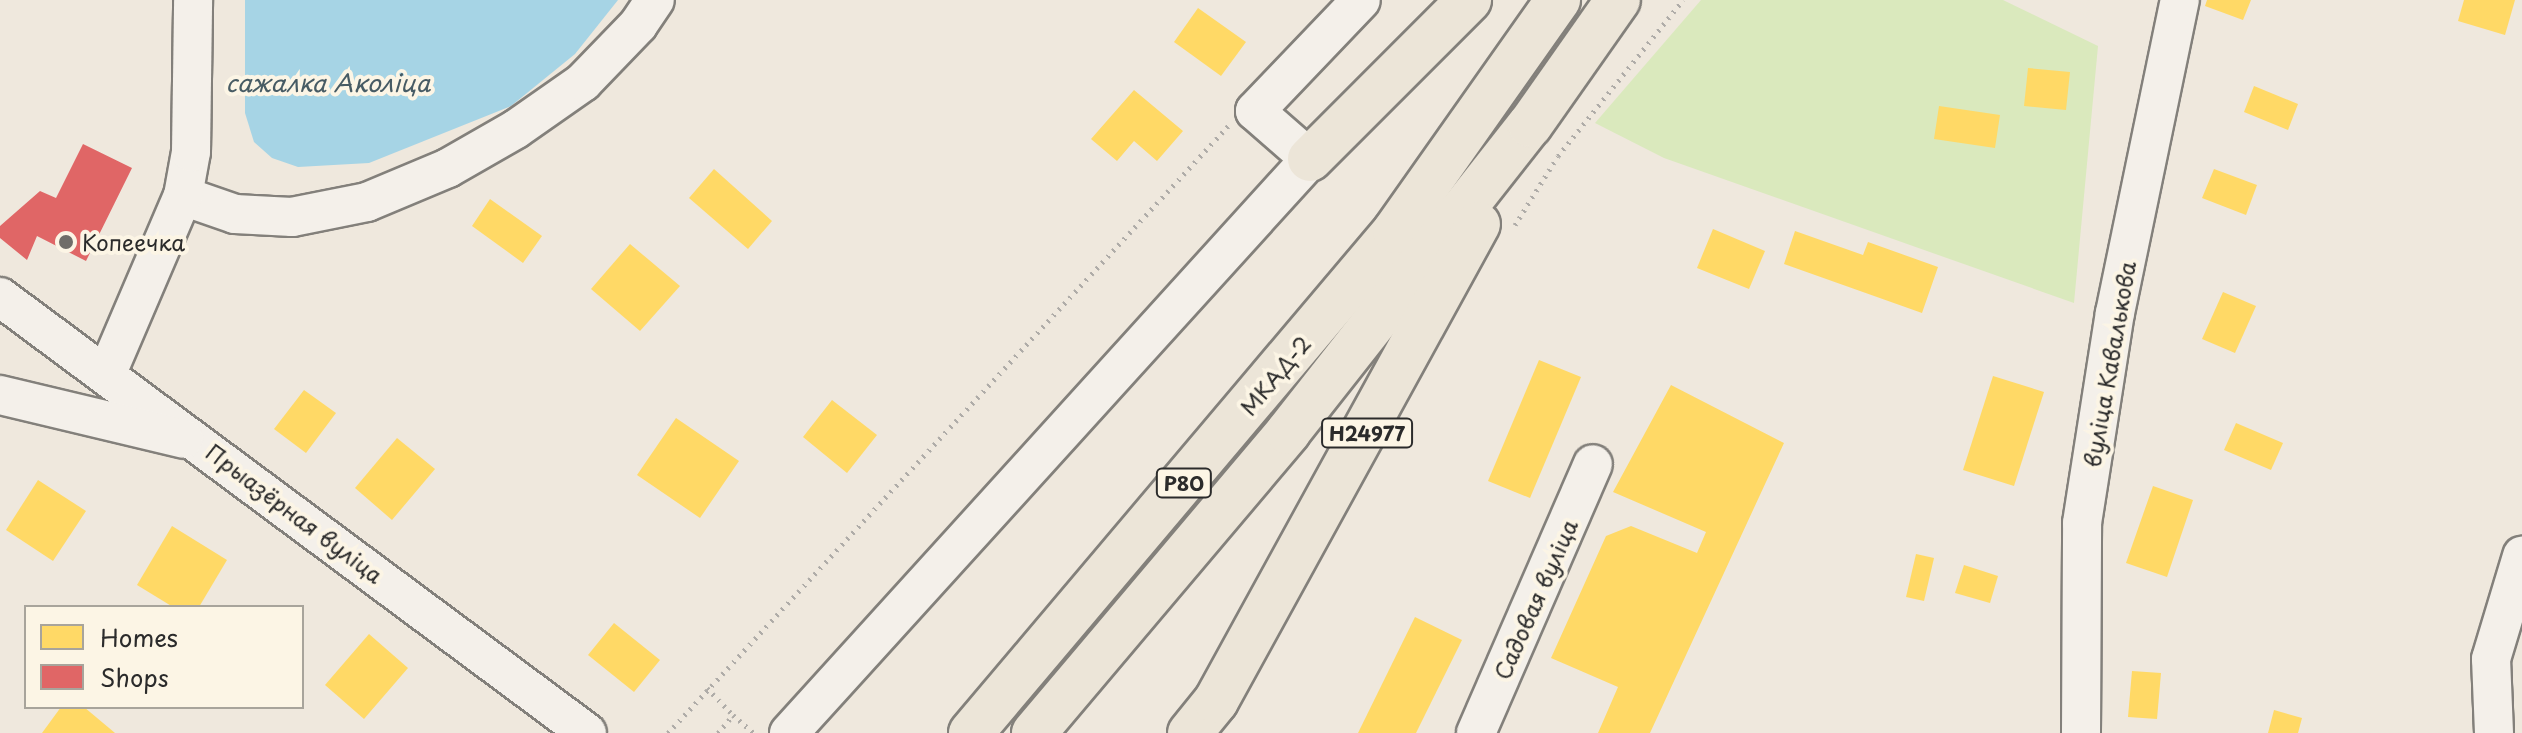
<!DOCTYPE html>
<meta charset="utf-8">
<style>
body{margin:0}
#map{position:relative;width:2522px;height:733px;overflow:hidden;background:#efe8dd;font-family:"Playpen Sans",sans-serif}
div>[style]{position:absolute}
.green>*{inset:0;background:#dae9bd}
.water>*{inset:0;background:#a6d4e5}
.homes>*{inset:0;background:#ffd966}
.shops>*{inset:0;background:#e06666}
.path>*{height:5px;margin-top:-2.5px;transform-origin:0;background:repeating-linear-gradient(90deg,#afaca8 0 2px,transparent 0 8px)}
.roads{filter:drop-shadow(2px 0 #83807b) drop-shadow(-2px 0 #83807b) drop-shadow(0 2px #83807b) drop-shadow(0 -2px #83807b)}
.minor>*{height:38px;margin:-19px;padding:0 19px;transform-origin:19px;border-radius:19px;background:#f4f0ea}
.highway>*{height:44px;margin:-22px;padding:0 22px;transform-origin:22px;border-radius:22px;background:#ece5d8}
.dots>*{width:22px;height:22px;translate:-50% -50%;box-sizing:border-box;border:4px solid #fcf5e5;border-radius:50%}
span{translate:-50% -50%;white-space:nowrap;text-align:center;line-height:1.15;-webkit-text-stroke:8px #fcf5e5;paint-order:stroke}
.shield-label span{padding:2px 6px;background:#fcf5e5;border:2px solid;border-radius:6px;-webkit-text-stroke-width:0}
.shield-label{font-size:20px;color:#2b2b2b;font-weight:700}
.poi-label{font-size:22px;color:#2b2b2b}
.left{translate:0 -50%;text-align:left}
.street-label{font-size:22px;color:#2b2b2b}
.water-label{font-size:24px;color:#475b64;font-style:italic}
.legend{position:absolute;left:24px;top:605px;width:280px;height:104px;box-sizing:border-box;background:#fcf5e5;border:2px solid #a8a49b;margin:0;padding:10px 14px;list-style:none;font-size:24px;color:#2b2b2b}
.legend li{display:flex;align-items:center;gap:16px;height:40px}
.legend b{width:40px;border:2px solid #a8a49b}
</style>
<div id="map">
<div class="green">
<div style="clip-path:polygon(1701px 0,2003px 0,2098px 46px,2074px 303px,1664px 158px,1595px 123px)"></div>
</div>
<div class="water">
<div style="clip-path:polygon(245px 0,618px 0,575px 54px,511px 106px,369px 163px,298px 167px,272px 158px,254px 142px,245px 113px)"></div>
</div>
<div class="homes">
<div style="clip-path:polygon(2207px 0,2251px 0,2243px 20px,2205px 6px)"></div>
<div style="clip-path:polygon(2464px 0,2515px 0,2505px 35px,2458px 21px)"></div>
<div style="clip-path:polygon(1198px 8px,1246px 42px,1221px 76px,1174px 42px)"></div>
<div style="clip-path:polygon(2028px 68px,2070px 72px,2066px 110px,2024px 106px)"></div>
<div style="clip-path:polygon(2254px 86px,2298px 104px,2288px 130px,2244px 112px)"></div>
<div style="clip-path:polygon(1134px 90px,1183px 131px,1157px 161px,1134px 141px,1117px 161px,1091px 139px)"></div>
<div style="clip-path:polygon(1939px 106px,2000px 115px,1995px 148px,1934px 139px)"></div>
<div style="clip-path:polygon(714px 169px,772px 221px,748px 249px,689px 198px)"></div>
<div style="clip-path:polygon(2214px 169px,2257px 185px,2246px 215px,2202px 198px)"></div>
<div style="clip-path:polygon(490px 199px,542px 236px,523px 263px,472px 226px)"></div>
<div style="clip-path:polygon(1713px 229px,1765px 251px,1749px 289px,1697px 268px)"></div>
<div style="clip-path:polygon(1795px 231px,1863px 255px,1868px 242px,1938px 267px,1922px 313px,1784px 264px)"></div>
<div style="clip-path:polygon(630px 244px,680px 286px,640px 331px,591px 289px)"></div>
<div style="clip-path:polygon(2223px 292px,2256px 306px,2235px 353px,2202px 339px)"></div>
<div style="clip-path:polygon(1539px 360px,1581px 377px,1530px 498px,1488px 481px)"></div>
<div style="clip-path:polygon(1993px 376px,2044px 392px,2014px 486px,1963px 470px)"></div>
<div style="clip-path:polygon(1671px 385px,1784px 443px,1650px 733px,1598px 733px,1618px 687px,1551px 658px,1606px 536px,1631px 526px,1697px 553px,1706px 532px,1613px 492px)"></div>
<div style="clip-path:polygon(304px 390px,336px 413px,306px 453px,274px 429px)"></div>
<div style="clip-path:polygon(832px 400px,877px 435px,847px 473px,803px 437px)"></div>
<div style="clip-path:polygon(676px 418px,739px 461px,700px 518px,637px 475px)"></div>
<div style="clip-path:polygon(2236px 423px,2283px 443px,2271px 470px,2224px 450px)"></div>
<div style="clip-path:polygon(397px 438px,435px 469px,392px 520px,355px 488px)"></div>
<div style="clip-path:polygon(38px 480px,86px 511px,53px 561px,6px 530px)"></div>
<div style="clip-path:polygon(2153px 486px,2193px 500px,2167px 577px,2126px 563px)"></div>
<div style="clip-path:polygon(172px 526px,227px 560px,199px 607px,173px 607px,137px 585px)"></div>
<div style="clip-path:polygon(1916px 554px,1934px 558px,1924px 601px,1906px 597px)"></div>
<div style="clip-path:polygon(1964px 565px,1998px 576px,1990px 603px,1955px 593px)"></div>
<div style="clip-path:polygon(1415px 617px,1462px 640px,1416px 733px,1358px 733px)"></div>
<div style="clip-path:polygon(614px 623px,660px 660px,634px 692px,588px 655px)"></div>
<div style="clip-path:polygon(369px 634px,408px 668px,364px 719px,325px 685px)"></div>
<div style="clip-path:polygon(2132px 671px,2161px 673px,2157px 719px,2128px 717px)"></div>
<div style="clip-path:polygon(61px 707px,84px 707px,115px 733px,42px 733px)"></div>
<div style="clip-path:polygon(2274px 710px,2302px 718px,2298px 733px,2268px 733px)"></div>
</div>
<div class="shops">
<div style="clip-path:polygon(83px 144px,132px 168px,86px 261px,37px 236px,27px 260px,0 238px,0 226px,40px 191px,56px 198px)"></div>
</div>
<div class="path">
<div style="left:1515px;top:225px;width:81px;rotate:-58.1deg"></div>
<div style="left:1558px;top:156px;width:200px;rotate:-51.3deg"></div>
<div style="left:707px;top:688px;width:37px;rotate:46deg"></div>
<div style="left:668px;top:733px;width:827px;rotate:-47.3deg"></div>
<div style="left:718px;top:733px;width:23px;rotate:-50deg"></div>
<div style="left:733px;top:715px;width:28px;rotate:41deg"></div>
</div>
<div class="roads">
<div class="minor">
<div style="left:183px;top:196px;width:55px;rotate:19.1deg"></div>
<div style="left:235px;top:214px;width:57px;rotate:3deg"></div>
<div style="left:292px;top:217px;width:76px;rotate:-11.3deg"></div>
<div style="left:367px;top:202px;width:88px;rotate:-22.8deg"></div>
<div style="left:448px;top:168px;width:78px;rotate:-29.8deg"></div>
<div style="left:516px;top:129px;width:82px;rotate:-35deg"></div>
<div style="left:583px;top:82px;width:79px;rotate:-46deg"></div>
<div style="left:638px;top:25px;width:30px;rotate:-56deg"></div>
<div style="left:0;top:297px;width:731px;rotate:36.6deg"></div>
<div style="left:107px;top:373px;width:193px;rotate:-66.8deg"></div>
<div style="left:183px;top:196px;width:45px;rotate:-79.7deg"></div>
<div style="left:191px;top:152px;width:152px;rotate:-89.2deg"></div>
<div style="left:0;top:395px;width:189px;rotate:13.4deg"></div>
<div style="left:789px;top:733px;width:775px;rotate:-47.77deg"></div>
<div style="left:1310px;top:159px;width:73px;rotate:-138.9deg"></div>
<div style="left:1255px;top:111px;width:153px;rotate:-46.3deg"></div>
<div style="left:1476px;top:733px;width:293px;rotate:-66.5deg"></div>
<div style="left:2081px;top:733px;width:210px;rotate:-89.7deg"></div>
<div style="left:2082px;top:523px;width:213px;rotate:-81.1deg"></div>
<div style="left:2115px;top:313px;width:320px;rotate:-78.3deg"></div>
<div style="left:2494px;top:733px;width:74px;rotate:-92.3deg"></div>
<div style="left:2491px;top:659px;width:108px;rotate:-73.2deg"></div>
</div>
<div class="highway">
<div style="left:1310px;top:159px;width:225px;rotate:-45deg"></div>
<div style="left:971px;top:733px;width:657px;rotate:-49.81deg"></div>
<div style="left:1395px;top:231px;width:283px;rotate:-54.8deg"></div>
<div style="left:1034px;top:733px;width:394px;rotate:-49.8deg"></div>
<div style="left:1288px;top:432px;width:391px;rotate:-51.8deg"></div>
<div style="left:1530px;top:125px;width:153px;rotate:-54.9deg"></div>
<div style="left:1190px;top:733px;width:41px;rotate:-50.9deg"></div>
<div style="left:1216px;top:701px;width:544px;rotate:-61.22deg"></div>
</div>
</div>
<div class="dots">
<div style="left:66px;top:242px;background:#706d69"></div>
</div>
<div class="shield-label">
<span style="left:1367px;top:433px">Н24977</span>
<span style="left:1184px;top:483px">Р80</span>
</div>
<div class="poi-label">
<span class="left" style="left:82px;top:242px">Копеечка</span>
</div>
<div class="street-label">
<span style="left:2109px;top:364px;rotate:-80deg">вуліца Кавалькова</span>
<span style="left:1275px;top:375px;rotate:-50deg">МКАД-2</span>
<span style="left:295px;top:513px;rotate:37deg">Прыазёрная вуліца</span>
<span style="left:1535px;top:599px;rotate:-66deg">Садовая вуліца</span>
</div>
<div class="water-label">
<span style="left:328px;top:83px">сажалка Аколіца</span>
</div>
<ul class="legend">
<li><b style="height:22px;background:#ffd966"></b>Homes</li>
<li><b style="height:22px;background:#e06666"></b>Shops</li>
</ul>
</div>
